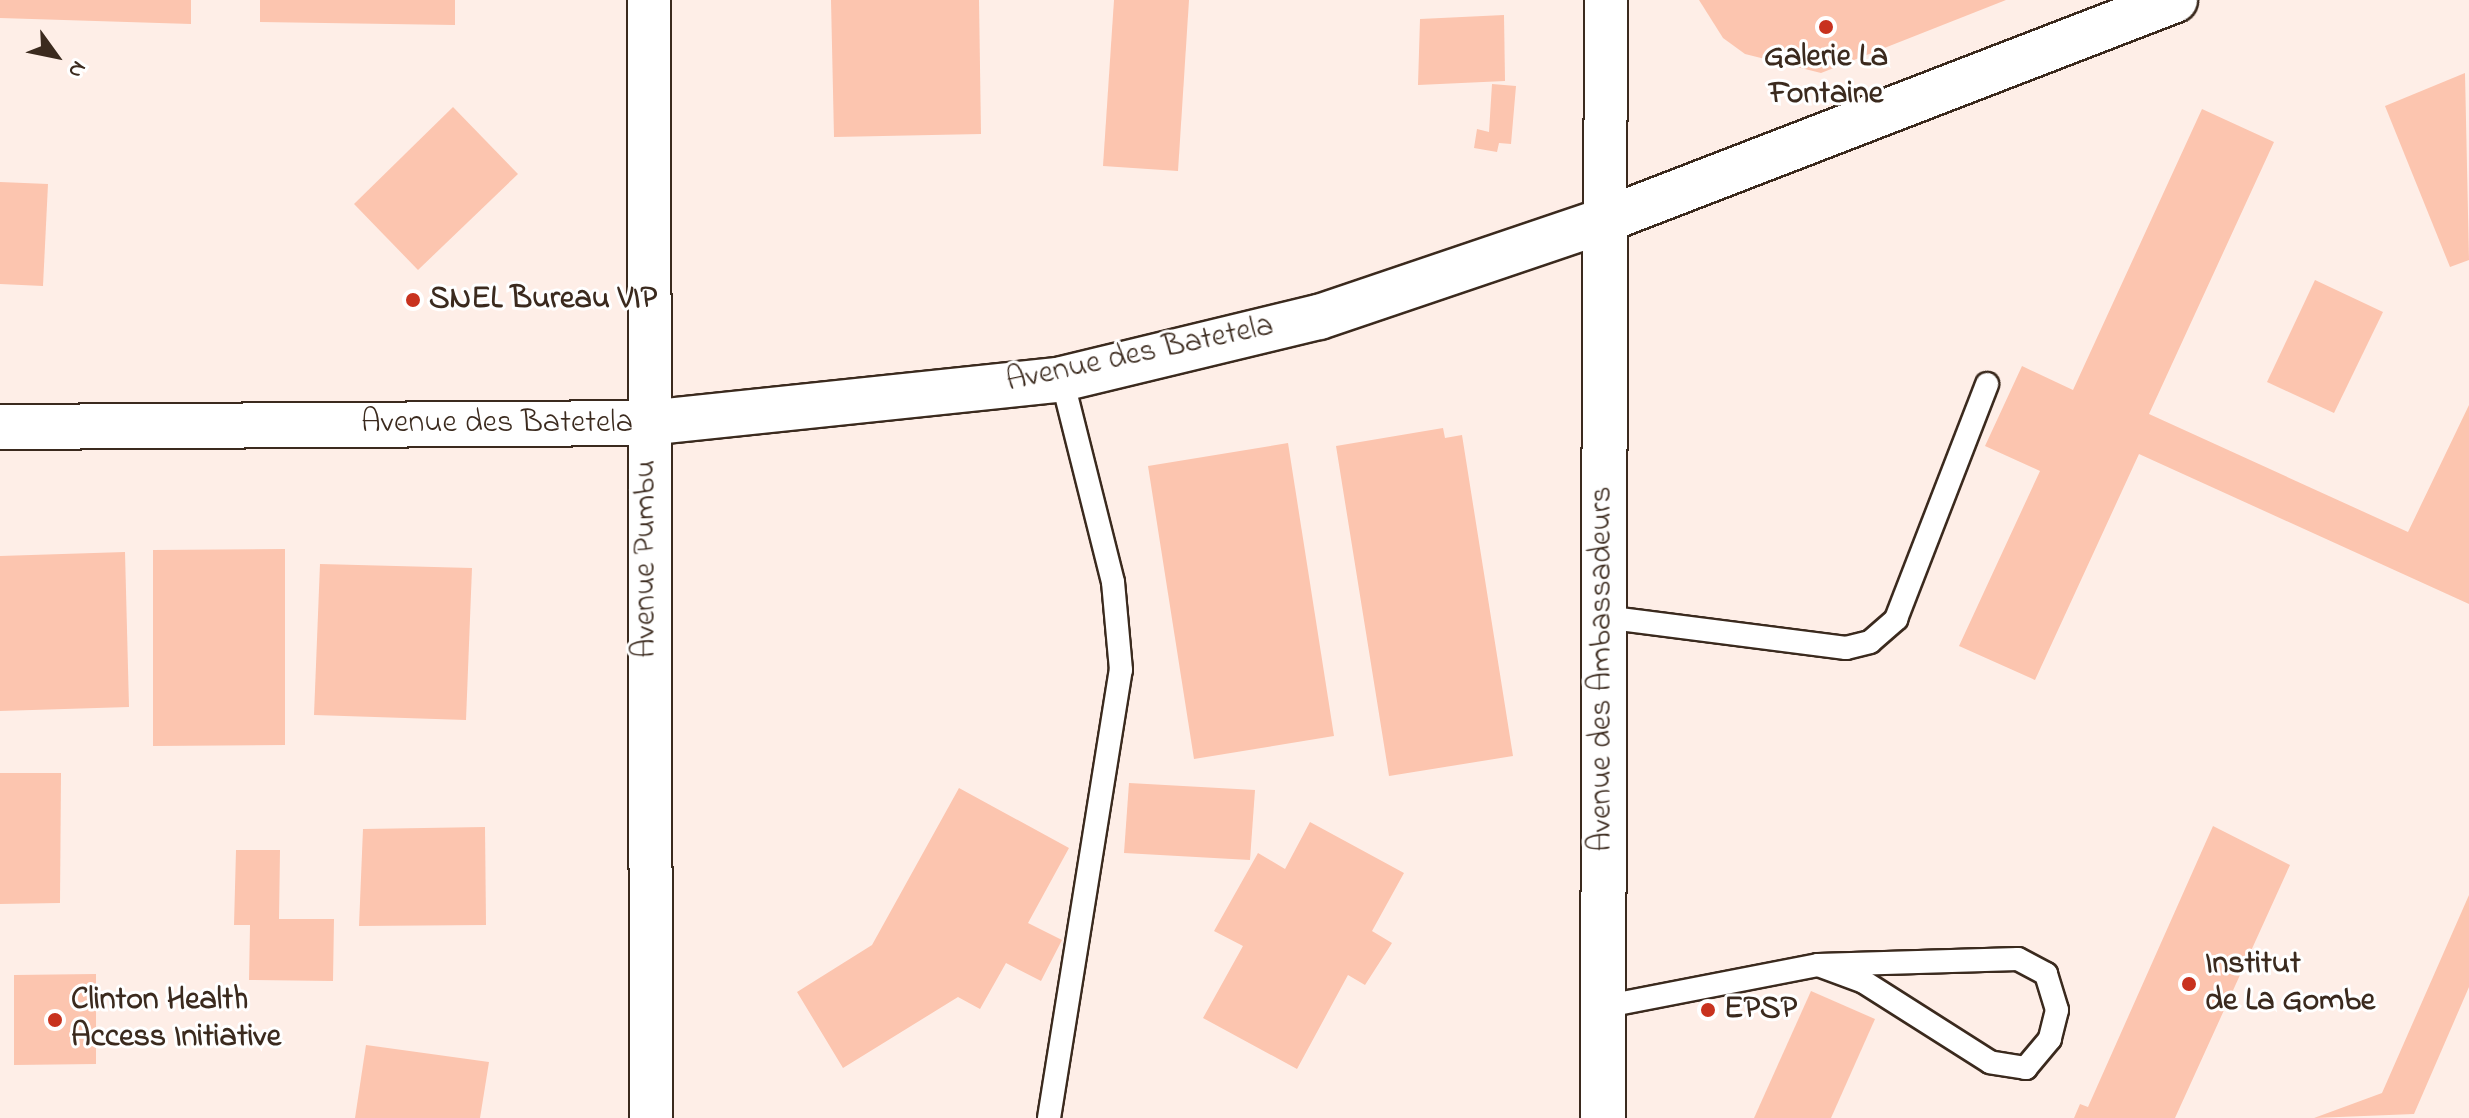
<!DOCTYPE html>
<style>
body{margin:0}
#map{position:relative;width:2469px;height:1118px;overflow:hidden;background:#feeee7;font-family:"Indie Flower",sans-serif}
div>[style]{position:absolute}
.building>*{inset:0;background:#fcc5af}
.roads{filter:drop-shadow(2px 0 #3b2a1e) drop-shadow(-2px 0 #3b2a1e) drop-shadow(0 2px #3b2a1e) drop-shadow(0 -2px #3b2a1e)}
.service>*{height:22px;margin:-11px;padding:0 11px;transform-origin:11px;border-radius:11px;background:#fff}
.minor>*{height:42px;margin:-21px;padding:0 21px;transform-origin:21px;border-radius:21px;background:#fff}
.tertiary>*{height:44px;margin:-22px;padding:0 22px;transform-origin:22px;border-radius:22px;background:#fff}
.dots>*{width:22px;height:22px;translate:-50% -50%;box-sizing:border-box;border:4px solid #fff;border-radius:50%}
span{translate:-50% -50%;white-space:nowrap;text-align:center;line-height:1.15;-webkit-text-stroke:6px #fff;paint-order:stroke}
.poi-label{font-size:32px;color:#3b2a1e;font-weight:700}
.left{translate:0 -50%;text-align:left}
.street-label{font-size:32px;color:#3b2a1e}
.north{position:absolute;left:16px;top:16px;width:80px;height:80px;-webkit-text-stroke:6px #fff;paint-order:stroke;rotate:123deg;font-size:22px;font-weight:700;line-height:32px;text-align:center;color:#3b2a1e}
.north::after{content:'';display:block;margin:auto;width:28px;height:36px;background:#3b2a1e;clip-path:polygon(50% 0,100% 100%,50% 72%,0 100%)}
</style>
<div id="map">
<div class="building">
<div style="clip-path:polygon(0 0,191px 0,191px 24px,0 18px)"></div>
<div style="clip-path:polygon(260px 0,455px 0,455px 25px,260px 22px)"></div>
<div style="clip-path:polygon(831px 0,979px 0,981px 134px,834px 137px)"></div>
<div style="clip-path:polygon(1114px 0,1189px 0,1178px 171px,1103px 166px)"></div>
<div style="clip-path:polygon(1699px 0,2006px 0,1821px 73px,1745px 54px,1723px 38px)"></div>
<div style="clip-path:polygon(1504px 15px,1505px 81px,1418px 85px,1420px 19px)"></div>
<div style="clip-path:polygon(2465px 73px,2469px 260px,2450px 267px,2385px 106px)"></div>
<div style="clip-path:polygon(1492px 84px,1516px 86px,1511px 144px,1499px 143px,1497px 152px,1474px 148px,1477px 129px,1489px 132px)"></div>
<div style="clip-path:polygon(453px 107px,518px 174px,418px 270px,354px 204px)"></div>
<div style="clip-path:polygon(2202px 109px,2274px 142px,2149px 414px,2408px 532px,2469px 405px,2469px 604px,2139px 454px,2035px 680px,1959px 646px,2040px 471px,1985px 446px,2022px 366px,2073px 390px)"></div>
<div style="clip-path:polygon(0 182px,48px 184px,43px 286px,0 284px)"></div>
<div style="clip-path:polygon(2315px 280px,2383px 312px,2334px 413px,2267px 382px)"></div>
<div style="clip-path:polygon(1443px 428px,1445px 438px,1462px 435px,1513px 756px,1389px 776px,1336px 446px)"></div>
<div style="clip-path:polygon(1288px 443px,1334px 736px,1194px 759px,1148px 466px)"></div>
<div style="clip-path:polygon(285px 549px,285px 745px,153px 746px,153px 550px)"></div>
<div style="clip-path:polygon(125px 552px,129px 707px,0 711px,0 556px)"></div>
<div style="clip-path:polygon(320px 564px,472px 568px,466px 720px,314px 715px)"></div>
<div style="clip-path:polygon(0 773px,61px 773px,60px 903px,0 904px)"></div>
<div style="clip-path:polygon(1129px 783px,1255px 790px,1250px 860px,1124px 853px)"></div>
<div style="clip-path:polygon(959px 788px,1069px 848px,1028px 923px,1062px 940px,1041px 981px,1006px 963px,980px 1009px,958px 997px,843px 1068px,797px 992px,872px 945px)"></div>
<div style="clip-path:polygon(1310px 822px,1404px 873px,1372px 931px,1392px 943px,1365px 985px,1348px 975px,1297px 1069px,1203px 1018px,1243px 946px,1214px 931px,1258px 853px,1285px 869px)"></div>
<div style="clip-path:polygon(2213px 826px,2290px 865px,2175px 1118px,2074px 1118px,2080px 1104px,2088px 1107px)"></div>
<div style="clip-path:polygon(485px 827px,486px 925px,359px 926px,363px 829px)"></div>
<div style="clip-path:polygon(236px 850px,280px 850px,279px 919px,334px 919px,333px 981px,249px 980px,250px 925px,234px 925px)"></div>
<div style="clip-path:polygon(2469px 895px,2469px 987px,2414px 1114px,2314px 1118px,2382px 1093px)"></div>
<div style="clip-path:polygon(96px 974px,96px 1064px,14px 1065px,14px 975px)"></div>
<div style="clip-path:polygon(1811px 991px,1875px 1019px,1831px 1118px,1754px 1118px)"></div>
<div style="clip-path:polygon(366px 1045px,489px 1062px,480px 1118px,355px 1118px)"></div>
</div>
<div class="roads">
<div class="service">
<div style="left:1604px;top:617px;width:244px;rotate:7.3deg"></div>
<div style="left:1846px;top:648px;width:25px;rotate:-14deg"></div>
<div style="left:1870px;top:642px;width:35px;rotate:-41deg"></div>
<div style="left:1896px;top:619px;width:252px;rotate:-68.8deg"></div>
<div style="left:1602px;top:1007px;width:220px;rotate:-11deg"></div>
<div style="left:1818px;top:965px;width:200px;rotate:-1.7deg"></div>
<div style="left:2018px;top:959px;width:32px;rotate:28deg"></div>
<div style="left:2046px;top:974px;width:38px;rotate:73deg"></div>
<div style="left:2057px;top:1010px;width:30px;rotate:104deg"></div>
<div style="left:2050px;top:1039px;width:38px;rotate:130deg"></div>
<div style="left:2026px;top:1068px;width:36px;rotate:-171deg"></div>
<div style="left:1990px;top:1062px;width:149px;rotate:-147.6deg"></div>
<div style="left:1864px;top:982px;width:49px;rotate:-159.7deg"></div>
<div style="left:1049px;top:1118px;width:454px;rotate:-80.9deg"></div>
<div style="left:1121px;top:670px;width:88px;rotate:-95.2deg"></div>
<div style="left:1113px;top:582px;width:209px;rotate:-104.1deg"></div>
</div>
<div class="minor">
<div style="left:649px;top:0;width:1118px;rotate:89.9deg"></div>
<div style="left:1605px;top:220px;width:220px;rotate:-89.7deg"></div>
</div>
<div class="tertiary">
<div style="left:0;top:427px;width:646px;rotate:-0.35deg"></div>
<div style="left:646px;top:423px;width:418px;rotate:-6deg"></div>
<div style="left:1062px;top:379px;width:264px;rotate:-13.6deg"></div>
<div style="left:1319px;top:317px;width:302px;rotate:-18.7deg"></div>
<div style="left:1605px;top:220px;width:611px;rotate:-21.1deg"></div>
<div style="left:1603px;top:1118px;width:898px;rotate:-89.87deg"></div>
</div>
</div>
<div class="dots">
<div style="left:1826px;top:27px;background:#c8321e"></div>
<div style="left:413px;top:300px;background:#c8321e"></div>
<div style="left:2189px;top:984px;background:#c8321e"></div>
<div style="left:1708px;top:1010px;background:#c8321e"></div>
<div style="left:55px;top:1020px;background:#c8321e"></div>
</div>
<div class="poi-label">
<span style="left:1826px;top:77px">Galerie La<br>Fontaine</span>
<span class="left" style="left:429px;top:300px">SNEL Bureau VIP</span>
<span class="left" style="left:2205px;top:984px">Institut<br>de La Gombe</span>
<span class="left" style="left:71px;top:1020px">Clinton Health<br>Access Initiative</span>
<span class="left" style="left:1724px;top:1010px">EPSP</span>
</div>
<div class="street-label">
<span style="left:1140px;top:355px;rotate:-12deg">Avenue des Batetela</span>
<span style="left:497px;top:424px">Avenue des Batetela</span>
<span style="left:647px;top:559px;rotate:-90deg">Avenue Pumbu</span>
<span style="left:1603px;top:669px;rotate:-90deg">Avenue des Ambassadeurs</span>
</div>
<div class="north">N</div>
</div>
